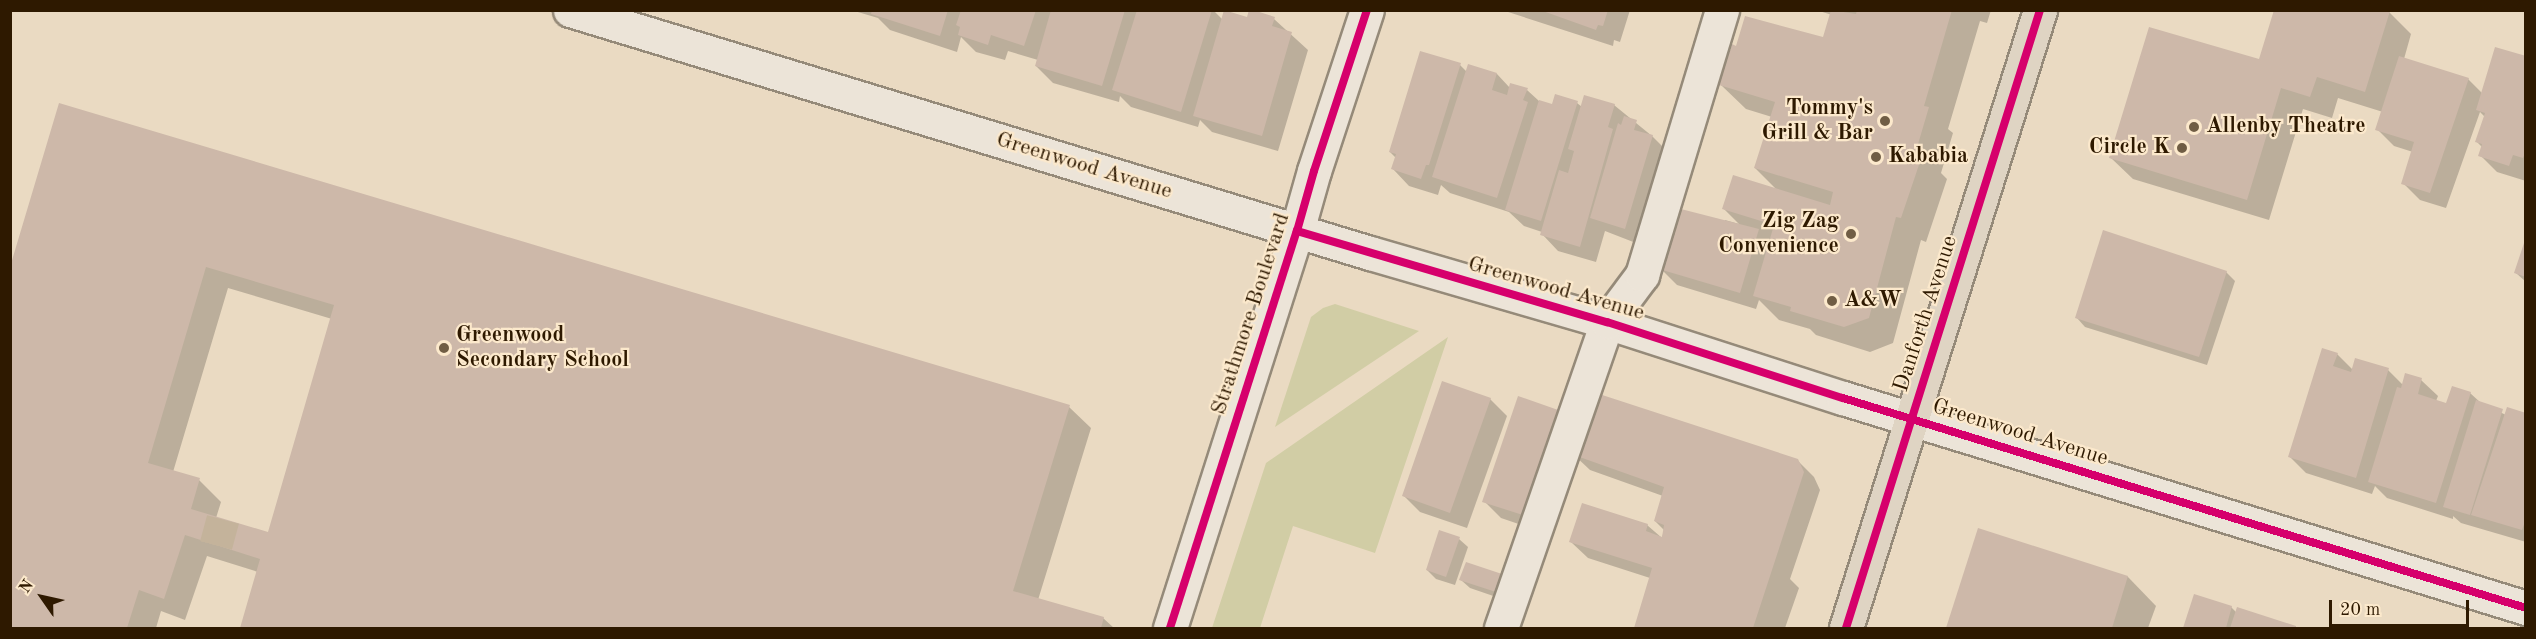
<!DOCTYPE html>
<style>
body{margin:0}
#map{position:relative;width:2536px;height:639px;overflow:hidden;background:#eadac2;font-family:"Old Standard TT",serif}
div>[style]{position:absolute}
.green>*{inset:0;background:#d1cda5}
.shadow>*{inset:0;background:#0003}
.building>*{inset:0;background:#cdb8a9}
.minor-tunnel>*{height:33px;margin-top:-16.5px;transform-origin:0;background:repeating-linear-gradient(90deg,#c4b39b 0 33px,transparent 0 49px)}
.roads{filter:drop-shadow(2px 0 #958a79) drop-shadow(-2px 0 #958a79) drop-shadow(0 2px #958a79) drop-shadow(0 -2px #958a79)}
.minor>*{height:33px;margin:-16.5px;padding:0 16.5px;transform-origin:16.5px;border-radius:16.5px;background:#ece4d8}
.major>*{height:33px;margin:-16.5px;padding:0 16.5px;transform-origin:16.5px;border-radius:16.5px;background:#dfd4c3}
.cycleway>*{height:8px;margin:-4px;padding:0 4px;transform-origin:4px;border-radius:4px;background:#d6006c}
.dots>*{width:16px;height:16px;translate:-50% -50%;box-sizing:border-box;border:3px solid #fce9cc;border-radius:50%}
span{translate:-50% -50%;white-space:nowrap;text-align:center;line-height:1.15;-webkit-text-stroke:4.5px #fce9cc;paint-order:stroke}
.poi-label{font-size:22px;color:#2e1900;font-weight:700}
.right{translate:-100% -50%;text-align:right}
.left{translate:0 -50%;text-align:left}
.street-label{font-size:22px;color:#2e1900}
.frame{position:absolute;inset:0;border:12px solid #2e1900;pointer-events:none}
.north{position:absolute;left:12px;top:567px;width:60px;height:60px;-webkit-text-stroke:4px #fce9cc;paint-order:stroke;rotate:304deg;font-size:16px;font-weight:700;line-height:24px;text-align:center;color:#2e1900}
.north::after{content:'';display:block;margin:auto;width:21px;height:27px;background:#2e1900;clip-path:polygon(50% 0,100% 100%,50% 72%,0 100%)}
.scale{position:absolute;left:2329px;top:600px;width:140px;height:27px;box-sizing:border-box;border:3px solid #2e1900;border-top:0;padding-left:8px;font-size:18px;line-height:21px;white-space:nowrap;color:#2e1900;-webkit-text-stroke:4px #fce9cc;paint-order:stroke}
</style>
<div id="map">
<div class="green">
<div style="clip-path:polygon(1335px 304px,1419px 331px,1275px 427px,1311px 317px,1323px 308px)"></div>
<div style="clip-path:polygon(1448px 337px,1375px 553px,1293px 526px,1260px 628px,1212px 628px,1266px 463px)"></div>
</div>
<div class="shadow">
<div style="clip-path:polygon(851px 10px,1213px 10px,1223px 20px,1274px 19px,1308px 50px,1278px 151px,1212px 132px,1200px 120px,1198px 127px,1131px 107px,1120px 96px,1119px 102px,1053px 83px,1036px 66px,1038px 60px,1008px 51px,1005px 60px,976px 52px,961px 37px,957px 52px,890px 30px,878px 18px)"></div>
<div style="clip-path:polygon(1630px 10px,1620px 42px,1614px 40px,1613px 46px,1505px 11px)"></div>
<div style="clip-path:polygon(1816px 10px,1991px 10px,1987px 23px,1980px 21px,1948px 129px,1953px 133px,1941px 173px,1947px 179px,1926px 242px,1921px 240px,1893px 343px,1870px 352px,1816px 335px,1810px 329px,1779px 320px,1759px 300px,1756px 309px,1677px 285px,1660px 268px,1724px 224px,1725px 220px,1739px 224px,1724px 209px,1778px 191px,1755px 168px,1772px 117px,1746px 109px,1721px 85px,1737px 48px,1824px 39px,1832px 15px)"></div>
<div style="clip-path:polygon(2276px 10px,2389px 12px,2411px 34px,2404px 59px,2468px 79px,2482px 93px,2526px 58px,2526px 181px,2497px 172px,2480px 155px,2483px 148px,2477px 142px,2485px 117px,2480px 112px,2446px 208px,2420px 200px,2403px 183px,2413px 152px,2394px 146px,2377px 129px,2383px 112px,2338px 98px,2332px 118px,2303px 109px,2269px 220px,2133px 179px,2111px 158px,2260px 61px)"></div>
<div style="clip-path:polygon(1460px 65px,1467px 72px,1497px 74px,1510px 88px,1527px 90px,1539px 101px,1553px 106px,1577px 103px,1582px 107px,1614px 105px,1652px 136px,1669px 153px,1641px 245px,1605px 231px,1596px 262px,1558px 251px,1542px 234px,1542px 232px,1524px 226px,1509px 212px,1450px 193px,1441px 185px,1438px 195px,1409px 186px,1393px 169px,1396px 158px,1390px 152px)"></div>
<div style="clip-path:polygon(evenodd,60px 105px,1069px 407px,1091px 428px,1038px 600px,1103px 618px,1114px 628px,241px 628px,258px 572px,207px 556px,185px 620px,161px 611px,156px 628px,10px 628px,10px 273px,60px 105px,228px 288px,332px 319px,269px 533px,216px 518px,221px 502px,199px 480px,173px 472px,228px 288px)"></div>
<div style="clip-path:polygon(2526px 243px,2526px 282px,2516px 273px)"></div>
<div style="clip-path:polygon(2226px 272px,2235px 281px,2207px 365px,2085px 327px,2077px 318px)"></div>
<div style="clip-path:polygon(2337px 354px,2353px 370px,2388px 370px,2403px 385px,2421px 380px,2438px 396px,2436px 401px,2447px 404px,2470px 393px,2481px 403px,2506px 415px,2526px 414px,2526px 542px,2461px 523px,2453px 516px,2453px 519px,2387px 498px,2375px 486px,2372px 494px,2306px 473px,2290px 457px)"></div>
<div style="clip-path:polygon(1519px 398px,1542px 532px,1501px 518px,1484px 501px)"></div>
<div style="clip-path:polygon(1490px 399px,1507px 416px,1467px 528px,1420px 512px,1404px 496px)"></div>
<div style="clip-path:polygon(1573px 454px,1797px 460px,1814px 477px,1820px 490px,1790px 579px,1799px 588px,1785px 628px,1635px 628px,1650px 578px,1588px 558px,1571px 542px,1647px 525px,1662px 538px,1664px 530px,1655px 521px,1663px 496px,1590px 470px)"></div>
<div style="clip-path:polygon(1979px 530px,2128px 577px,2156px 606px,2148px 628px,1948px 628px)"></div>
<div style="clip-path:polygon(1459px 539px,1468px 547px,1455px 585px,1436px 579px,1427px 570px)"></div>
<div style="clip-path:polygon(1502px 575px,1510px 584px,1505px 600px,1470px 588px,1461px 580px)"></div>
<div style="clip-path:polygon(2195px 596px,2231px 607px,2237px 613px,2297px 628px,2185px 628px)"></div>
</div>
<div class="building">
<div style="clip-path:polygon(872px 10px,948px 10px,940px 36px,871px 14px)"></div>
<div style="clip-path:polygon(961px 10px,1036px 10px,1024px 46px,991px 35px,988px 45px,958px 35px,960px 27px,956px 25px)"></div>
<div style="clip-path:polygon(1051px 10px,1125px 10px,1102px 86px,1035px 66px)"></div>
<div style="clip-path:polygon(1137px 10px,1212px 10px,1181px 112px,1112px 90px)"></div>
<div style="clip-path:polygon(1224px 10px,1247px 17px,1249px 10px,1253px 10px,1275px 17px,1272px 26px,1292px 32px,1262px 136px,1193px 116px)"></div>
<div style="clip-path:polygon(1540px 10px,1608px 10px,1603px 26px,1598px 25px,1596px 30px)"></div>
<div style="clip-path:polygon(1831px 10px,1856px 14px,1857px 10px,1952px 10px,1924px 106px,1929px 107px,1916px 151px,1923px 153px,1901px 218px,1896px 217px,1869px 318px,1844px 327px,1790px 311px,1791px 307px,1753px 296px,1774px 225px,1722px 209px,1733px 175px,1830px 205px,1833px 192px,1754px 168px,1775px 102px,1719px 85px,1732px 44px,1736px 46px,1745px 16px,1823px 37px)"></div>
<div style="clip-path:polygon(2274px 10px,2390px 11px,2365px 92px,2317px 77px,2310px 97px,2281px 88px,2247px 200px,2109px 158px,2149px 27px,2259px 59px)"></div>
<div style="clip-path:polygon(2495px 47px,2526px 56px,2526px 151px,2523px 158px,2513px 155px,2509px 166px,2478px 156px,2482px 144px,2475px 142px,2485px 113px,2476px 110px)"></div>
<div style="clip-path:polygon(1420px 51px,1461px 63px,1429px 165px,1426px 165px,1421px 179px,1391px 169px,1396px 154px,1389px 152px)"></div>
<div style="clip-path:polygon(2399px 56px,2469px 78px,2430px 193px,2401px 184px,2414px 142px,2375px 130px)"></div>
<div style="clip-path:polygon(1468px 64px,1497px 73px,1492px 90px,1507px 95px,1510px 83px,1528px 88px,1523px 100px,1528px 102px,1497px 198px,1432px 177px)"></div>
<div style="clip-path:polygon(1555px 94px,1578px 101px,1541px 221px,1505px 210px,1539px 100px,1552px 104px)"></div>
<div style="clip-path:polygon(1584px 95px,1615px 104px,1608px 127px,1613px 129px,1580px 247px,1540px 235px,1559px 170px,1568px 173px,1574px 151px,1568px 149px)"></div>
<div style="clip-path:polygon(evenodd,59px 103px,1070px 405px,1013px 591px,1104px 617px,1101px 628px,240px 628px,260px 559px,185px 535px,164px 599px,139px 590px,127px 628px,10px 628px,10px 267px,59px 103px,206px 267px,334px 305px,268px 532px,191px 509px,200px 478px,148px 463px,206px 267px)"></div>
<div style="clip-path:polygon(1624px 116px,1637px 120px,1634px 130px,1653px 135px,1625px 229px,1590px 218px,1618px 123px,1621px 125px)"></div>
<div style="clip-path:polygon(1677px 208px,1759px 229px,1740px 293px,1659px 269px)"></div>
<div style="clip-path:polygon(2103px 230px,2227px 271px,2199px 357px,2075px 318px)"></div>
<div style="clip-path:polygon(2525px 240px,2526px 240px,2526px 277px,2514px 273px)"></div>
<div style="clip-path:polygon(2322px 348px,2338px 353px,2333px 366px,2351px 372px,2355px 358px,2389px 368px,2356px 478px,2288px 457px)"></div>
<div style="clip-path:polygon(2405px 373px,2422px 378px,2418px 394px,2446px 403px,2452px 386px,2471px 392px,2436px 503px,2368px 482px,2397px 387px,2401px 388px)"></div>
<div style="clip-path:polygon(1442px 381px,1491px 398px,1450px 513px,1402px 496px)"></div>
<div style="clip-path:polygon(1593px 392px,1798px 459px,1804px 472px,1753px 628px,1634px 628px,1652px 568px,1569px 542px,1582px 503px,1648px 524px,1646px 531px,1662px 537px,1664px 525px,1654px 521px,1664px 487px,1571px 454px)"></div>
<div style="clip-path:polygon(1518px 396px,1561px 411px,1526px 516px,1482px 502px)"></div>
<div style="clip-path:polygon(2476px 400px,2503px 409px,2470px 515px,2443px 507px)"></div>
<div style="clip-path:polygon(2507px 407px,2526px 413px,2526px 519px,2522px 530px,2471px 515px)"></div>
<div style="clip-path:polygon(1978px 528px,2128px 576px,2112px 628px,1946px 628px)"></div>
<div style="clip-path:polygon(1439px 530px,1460px 537px,1446px 577px,1426px 570px)"></div>
<div style="clip-path:polygon(1466px 562px,1502px 574px,1496px 592px,1459px 580px)"></div>
<div style="clip-path:polygon(2194px 594px,2232px 606px,2226px 628px,2183px 628px)"></div>
<div style="clip-path:polygon(2237px 607px,2296px 626px,2296px 628px,2230px 628px)"></div>
</div>
<div class="minor-tunnel">
<div style="left:216px;top:545px;width:27px;rotate:-75deg"></div>
</div>
<div class="roads">
<div class="minor">
<div style="left:570px;top:10px;width:836px;rotate:16.9deg"></div>
<div style="left:1370px;top:253px;width:247px;rotate:16.2deg"></div>
<div style="left:1607px;top:322px;width:248px;rotate:17.9deg"></div>
<div style="left:1843px;top:398px;width:715px;rotate:17.09deg"></div>
<div style="left:1170px;top:628px;width:417px;rotate:-72.3deg"></div>
<div style="left:1297px;top:231px;width:62px;rotate:-74.2deg"></div>
<div style="left:1314px;top:171px;width:169px;rotate:-71.8deg"></div>
<div style="left:1501px;top:628px;width:324px;rotate:-70.9deg"></div>
<div style="left:1607px;top:322px;width:59px;rotate:-53.3deg"></div>
<div style="left:1642px;top:275px;width:277px;rotate:-73.2deg"></div>
</div>
<div class="major">
<div style="left:1846px;top:628px;width:648px;rotate:-72.57deg"></div>
</div>
</div>
<div class="cycleway">
<div style="left:1297px;top:231px;width:323px;rotate:16.4deg"></div>
<div style="left:1607px;top:322px;width:248px;rotate:17.9deg"></div>
<div style="left:1843px;top:398px;width:715px;rotate:17.09deg"></div>
<div style="left:1170px;top:628px;width:417px;rotate:-72.3deg"></div>
<div style="left:1297px;top:231px;width:62px;rotate:-74.2deg"></div>
<div style="left:1314px;top:171px;width:169px;rotate:-71.8deg"></div>
<div style="left:1846px;top:628px;width:648px;rotate:-72.57deg"></div>
</div>
<div class="dots">
<div style="left:1885px;top:121px;background:#705d44"></div>
<div style="left:2194px;top:127px;background:#705d44"></div>
<div style="left:2182px;top:148px;background:#705d44"></div>
<div style="left:1876px;top:157px;background:#705d44"></div>
<div style="left:1851px;top:234px;background:#705d44"></div>
<div style="left:1832px;top:301px;background:#705d44"></div>
<div style="left:444px;top:348px;background:#705d44"></div>
</div>
<div class="poi-label">
<span class="right" style="left:1873px;top:121px">Tommy's<br>Grill &amp; Bar</span>
<span class="left" style="left:2206px;top:127px">Allenby Theatre</span>
<span class="right" style="left:2170px;top:148px">Circle K</span>
<span class="left" style="left:1888px;top:157px">Kababia</span>
<span class="right" style="left:1839px;top:234px">Zig Zag<br>Convenience</span>
<span class="left" style="left:1844px;top:301px">A&amp;W</span>
<span class="left" style="left:456px;top:348px">Greenwood<br>Secondary School</span>
</div>
<div class="street-label">
<span style="left:1084px;top:166px;rotate:17deg">Greenwood Avenue</span>
<span style="left:1556px;top:289px;rotate:16deg">Greenwood Avenue</span>
<span style="left:1251px;top:314px;rotate:-72deg">Strathmore Boulevard</span>
<span style="left:1926px;top:314px;rotate:-72deg">Danforth Avenue</span>
<span style="left:2020px;top:433px;rotate:17deg">Greenwood Avenue</span>
</div>
<div class="frame"></div>
<div class="north">N</div>
<div class="scale">20 m</div>
</div>
